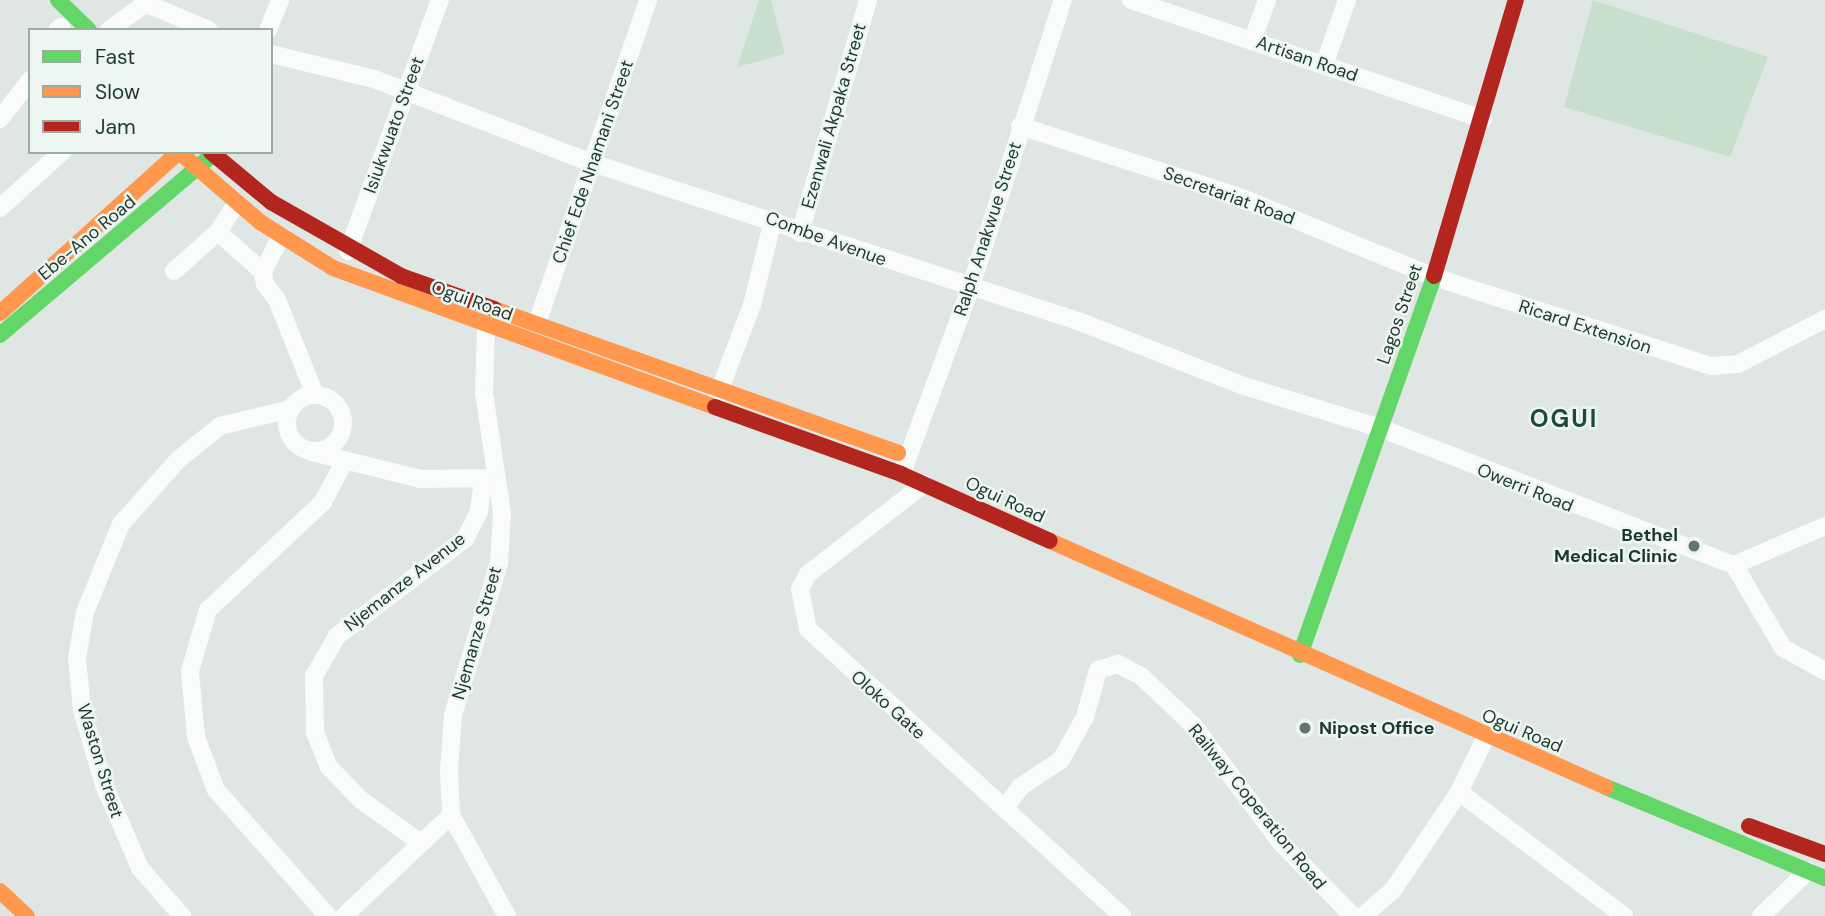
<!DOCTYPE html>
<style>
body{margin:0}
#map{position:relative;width:1825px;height:916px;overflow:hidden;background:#e0e6e3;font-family:"DM Sans",sans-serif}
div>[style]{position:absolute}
.green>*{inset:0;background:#c9dfcd}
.street>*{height:18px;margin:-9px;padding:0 9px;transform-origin:9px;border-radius:9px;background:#fafbfb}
.street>.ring{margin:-9px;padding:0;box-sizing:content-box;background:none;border:18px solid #fafbfb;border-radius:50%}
.fast>*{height:16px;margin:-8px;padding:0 8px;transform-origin:8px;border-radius:8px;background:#63d668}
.slow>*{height:16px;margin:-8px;padding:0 8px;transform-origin:8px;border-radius:8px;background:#ff974d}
.jam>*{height:16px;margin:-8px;padding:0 8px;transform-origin:8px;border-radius:8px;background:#b3261e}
.dots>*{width:19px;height:19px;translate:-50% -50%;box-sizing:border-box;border:4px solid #edf6f1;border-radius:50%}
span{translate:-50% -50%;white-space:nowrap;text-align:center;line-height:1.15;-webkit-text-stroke:5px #edf6f1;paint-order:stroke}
.street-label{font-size:18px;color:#1f382e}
.poi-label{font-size:18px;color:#1f382e;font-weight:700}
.right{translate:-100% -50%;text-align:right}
.left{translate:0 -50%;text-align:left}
.district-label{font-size:24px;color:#1c4939;font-weight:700;letter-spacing:2px}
.legend{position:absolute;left:28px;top:28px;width:245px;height:126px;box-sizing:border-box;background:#edf6f1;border:2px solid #9baaa3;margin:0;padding:9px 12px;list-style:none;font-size:21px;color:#1f382e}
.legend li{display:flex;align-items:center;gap:14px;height:35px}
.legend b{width:35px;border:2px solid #9baaa3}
</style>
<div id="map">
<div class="green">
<div style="clip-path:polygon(759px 0,771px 0,785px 54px,737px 67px)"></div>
<div style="clip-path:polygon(1593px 0,1768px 57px,1730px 157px,1564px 107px)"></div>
</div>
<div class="street">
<div style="left:1131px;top:0;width:372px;rotate:18.7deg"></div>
<div style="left:147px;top:4px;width:67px;rotate:22.8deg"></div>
<div style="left:57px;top:30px;width:5px;rotate:-37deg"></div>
<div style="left:109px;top:30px;width:51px;rotate:-36.2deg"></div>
<div style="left:268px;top:30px;width:32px;rotate:-68deg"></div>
<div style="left:1252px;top:41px;width:44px;rotate:-69.9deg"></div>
<div style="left:271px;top:54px;width:106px;rotate:13.6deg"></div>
<div style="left:374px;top:79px;width:234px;rotate:21.1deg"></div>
<div style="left:592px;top:163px;width:511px;rotate:18.01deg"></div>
<div style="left:1078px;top:321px;width:175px;rotate:21.4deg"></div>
<div style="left:1241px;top:385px;width:145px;rotate:17.2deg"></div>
<div style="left:1380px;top:428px;width:380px;rotate:21.2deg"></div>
<div style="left:1734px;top:565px;width:96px;rotate:59.4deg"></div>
<div style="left:1783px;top:648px;width:48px;rotate:28.7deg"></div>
<div style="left:1324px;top:65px;width:69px;rotate:-70.5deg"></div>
<div style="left:0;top:119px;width:49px;rotate:-52.4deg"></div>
<div style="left:1020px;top:126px;width:231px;rotate:17.9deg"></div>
<div style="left:1240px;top:197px;width:210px;rotate:22.4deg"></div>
<div style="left:1434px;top:277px;width:291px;rotate:17.8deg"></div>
<div style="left:1711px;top:366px;width:27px;rotate:-4deg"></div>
<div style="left:1738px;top:364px;width:98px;rotate:-27.3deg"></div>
<div style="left:0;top:208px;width:84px;rotate:-42.1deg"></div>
<div style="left:218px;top:232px;width:60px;rotate:41.6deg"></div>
<div style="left:800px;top:233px;width:243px;rotate:-73.7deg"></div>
<div style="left:281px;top:236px;width:40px;rotate:116.6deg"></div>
<div style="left:263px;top:272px;width:12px;rotate:81deg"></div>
<div style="left:265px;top:284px;width:20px;rotate:53deg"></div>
<div style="left:277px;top:300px;width:102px;rotate:68.2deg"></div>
<div style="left:348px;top:251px;width:267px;rotate:-69.9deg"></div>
<div style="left:174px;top:271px;width:59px;rotate:-41.6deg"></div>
<div style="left:218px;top:232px;width:33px;rotate:-57deg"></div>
<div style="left:537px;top:323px;width:342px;rotate:-71deg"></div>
<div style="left:486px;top:327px;width:66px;rotate:91.7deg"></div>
<div style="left:484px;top:393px;width:121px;rotate:81.5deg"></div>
<div style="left:502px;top:513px;width:50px;rotate:93.4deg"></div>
<div style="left:499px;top:563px;width:159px;rotate:106.8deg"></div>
<div style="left:453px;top:715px;width:54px;rotate:94.2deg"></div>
<div style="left:449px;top:769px;width:46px;rotate:87.5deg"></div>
<div style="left:451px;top:815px;width:115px;rotate:61deg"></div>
<div class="ring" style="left:287px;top:395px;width:38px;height:38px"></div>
<div style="left:717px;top:397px;width:98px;rotate:-69.2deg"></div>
<div style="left:752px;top:305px;width:88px;rotate:-76.1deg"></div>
<div style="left:312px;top:452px;width:111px;rotate:14deg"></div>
<div style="left:420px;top:479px;width:72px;rotate:-0.8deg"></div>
<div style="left:902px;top:473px;width:199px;rotate:-69.7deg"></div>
<div style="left:971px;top:286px;width:300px;rotate:-72.2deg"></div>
<div style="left:924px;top:484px;width:147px;rotate:142.2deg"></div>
<div style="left:808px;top:574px;width:17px;rotate:118deg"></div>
<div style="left:800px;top:589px;width:41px;rotate:78.7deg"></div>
<div style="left:808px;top:629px;width:425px;rotate:42.4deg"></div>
<div style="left:1734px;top:565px;width:99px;rotate:-23.2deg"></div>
<div style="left:1459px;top:792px;width:206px;rotate:36.9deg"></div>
<div style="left:1005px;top:808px;width:26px;rotate:-54deg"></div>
<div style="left:1020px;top:787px;width:49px;rotate:-33.4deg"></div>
<div style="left:1061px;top:760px;width:49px;rotate:-60.8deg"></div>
<div style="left:1085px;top:717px;width:49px;rotate:-74.5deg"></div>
<div style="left:1098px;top:670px;width:21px;rotate:-17deg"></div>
<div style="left:1118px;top:664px;width:27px;rotate:28deg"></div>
<div style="left:1142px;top:677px;width:71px;rotate:43.3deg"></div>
<div style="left:1194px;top:726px;width:146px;rotate:53.4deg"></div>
<div style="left:1281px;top:843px;width:103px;rotate:45.4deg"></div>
<div style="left:421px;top:843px;width:74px;rotate:-144.4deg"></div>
<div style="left:361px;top:800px;width:46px;rotate:-134.1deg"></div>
<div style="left:329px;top:767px;width:38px;rotate:-112deg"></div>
<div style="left:315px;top:732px;width:56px;rotate:-91deg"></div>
<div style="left:314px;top:676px;width:46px;rotate:-60.1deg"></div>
<div style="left:337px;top:636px;width:161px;rotate:-37.2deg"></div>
<div style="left:465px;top:539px;width:31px;rotate:-63deg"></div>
<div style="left:479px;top:511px;width:33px;rotate:-83deg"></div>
<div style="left:182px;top:916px;width:64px;rotate:-131.2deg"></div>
<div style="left:140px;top:868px;width:90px;rotate:-113.4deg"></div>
<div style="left:104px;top:785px;width:78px;rotate:-106.3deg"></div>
<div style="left:82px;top:710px;width:52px;rotate:-95.5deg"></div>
<div style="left:77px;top:658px;width:47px;rotate:-80.1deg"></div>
<div style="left:85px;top:612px;width:95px;rotate:-67.8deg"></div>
<div style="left:121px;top:524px;width:87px;rotate:-48.3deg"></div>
<div style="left:179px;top:459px;width:53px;rotate:-38.8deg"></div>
<div style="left:220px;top:426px;width:73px;rotate:-13.5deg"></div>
<div style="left:328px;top:916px;width:169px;rotate:-131.6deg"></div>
<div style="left:216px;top:790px;width:57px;rotate:-110.7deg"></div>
<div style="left:196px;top:737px;width:66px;rotate:-95.2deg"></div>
<div style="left:190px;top:671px;width:64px;rotate:-73.6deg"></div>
<div style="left:208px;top:610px;width:158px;rotate:-43.2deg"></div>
<div style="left:323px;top:502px;width:47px;rotate:-62.4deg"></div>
<div style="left:344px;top:916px;width:147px;rotate:-43.3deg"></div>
<div style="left:1363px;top:916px;width:40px;rotate:-41deg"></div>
<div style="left:1393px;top:890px;width:118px;rotate:-56deg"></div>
<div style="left:1459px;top:792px;width:80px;rotate:-64.1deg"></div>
<div style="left:1761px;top:916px;width:65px;rotate:-43.8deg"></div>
</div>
<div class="fast">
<div style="left:58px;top:0;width:43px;rotate:44.1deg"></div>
<div style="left:0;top:335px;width:275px;rotate:-40.3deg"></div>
<div style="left:1300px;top:655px;width:402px;rotate:-70.5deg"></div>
<div style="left:1606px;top:787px;width:237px;rotate:22.6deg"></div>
</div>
<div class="slow">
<div style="left:179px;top:152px;width:107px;rotate:40.8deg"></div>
<div style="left:260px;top:222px;width:86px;rotate:32.2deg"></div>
<div style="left:333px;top:268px;width:407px;rotate:20deg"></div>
<div style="left:494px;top:309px;width:429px;rotate:19.6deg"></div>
<div style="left:0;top:313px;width:241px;rotate:-42deg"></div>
<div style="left:1050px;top:541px;width:608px;rotate:23.87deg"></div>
<div style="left:0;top:891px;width:37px;rotate:43deg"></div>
</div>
<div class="jam">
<div style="left:211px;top:152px;width:78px;rotate:39.8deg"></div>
<div style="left:271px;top:202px;width:150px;rotate:29.6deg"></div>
<div style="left:401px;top:276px;width:99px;rotate:19.5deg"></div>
<div style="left:1434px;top:276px;width:288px;rotate:-73.5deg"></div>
<div style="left:715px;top:407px;width:198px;rotate:19.8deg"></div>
<div style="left:901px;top:474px;width:163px;rotate:24.2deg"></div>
<div style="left:1749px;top:826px;width:81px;rotate:20.2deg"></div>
</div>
<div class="dots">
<div style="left:1694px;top:546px;background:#63756d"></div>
<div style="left:1305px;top:728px;background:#63756d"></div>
</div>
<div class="street-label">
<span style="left:1307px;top:59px;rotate:19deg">Artisan Road</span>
<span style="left:834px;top:116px;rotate:-74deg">Ezenwali Akpaka Street</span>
<span style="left:394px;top:125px;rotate:-70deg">Isiukwuato Street</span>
<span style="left:593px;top:162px;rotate:-71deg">Chief Ede Nnamani Street</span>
<span style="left:1229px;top:196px;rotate:20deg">Secretariat Road</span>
<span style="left:988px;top:229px;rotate:-72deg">Ralph Anakwue Street</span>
<span style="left:87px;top:238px;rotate:-40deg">Ebe-Ano Road</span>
<span style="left:826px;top:239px;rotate:20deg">Combe Avenue</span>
<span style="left:472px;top:301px;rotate:20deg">Ogui Road</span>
<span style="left:1400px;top:314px;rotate:-71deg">Lagos Street</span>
<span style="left:1585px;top:327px;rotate:18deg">Ricard Extension</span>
<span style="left:1525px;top:488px;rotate:22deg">Owerri Road</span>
<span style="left:1005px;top:500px;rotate:25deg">Ogui Road</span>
<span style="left:405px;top:582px;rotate:-38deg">Njemanze Avenue</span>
<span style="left:477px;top:633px;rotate:-74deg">Njemanze Street</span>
<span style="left:888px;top:705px;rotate:42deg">Oloko Gate</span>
<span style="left:1522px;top:731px;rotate:23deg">Ogui Road</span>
<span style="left:100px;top:761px;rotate:73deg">Waston Street</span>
<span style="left:1257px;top:807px;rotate:51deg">Railway Coperation Road</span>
</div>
<div class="poi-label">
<span class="right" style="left:1678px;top:546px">Bethel<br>Medical Clinic</span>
<span class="left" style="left:1319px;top:728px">Nipost Office</span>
</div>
<div class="district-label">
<span style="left:1564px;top:419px">OGUI</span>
</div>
<ul class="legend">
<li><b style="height:9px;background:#63d668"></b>Fast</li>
<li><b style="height:9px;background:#ff974d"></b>Slow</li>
<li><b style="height:9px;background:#b3261e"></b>Jam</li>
</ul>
</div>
